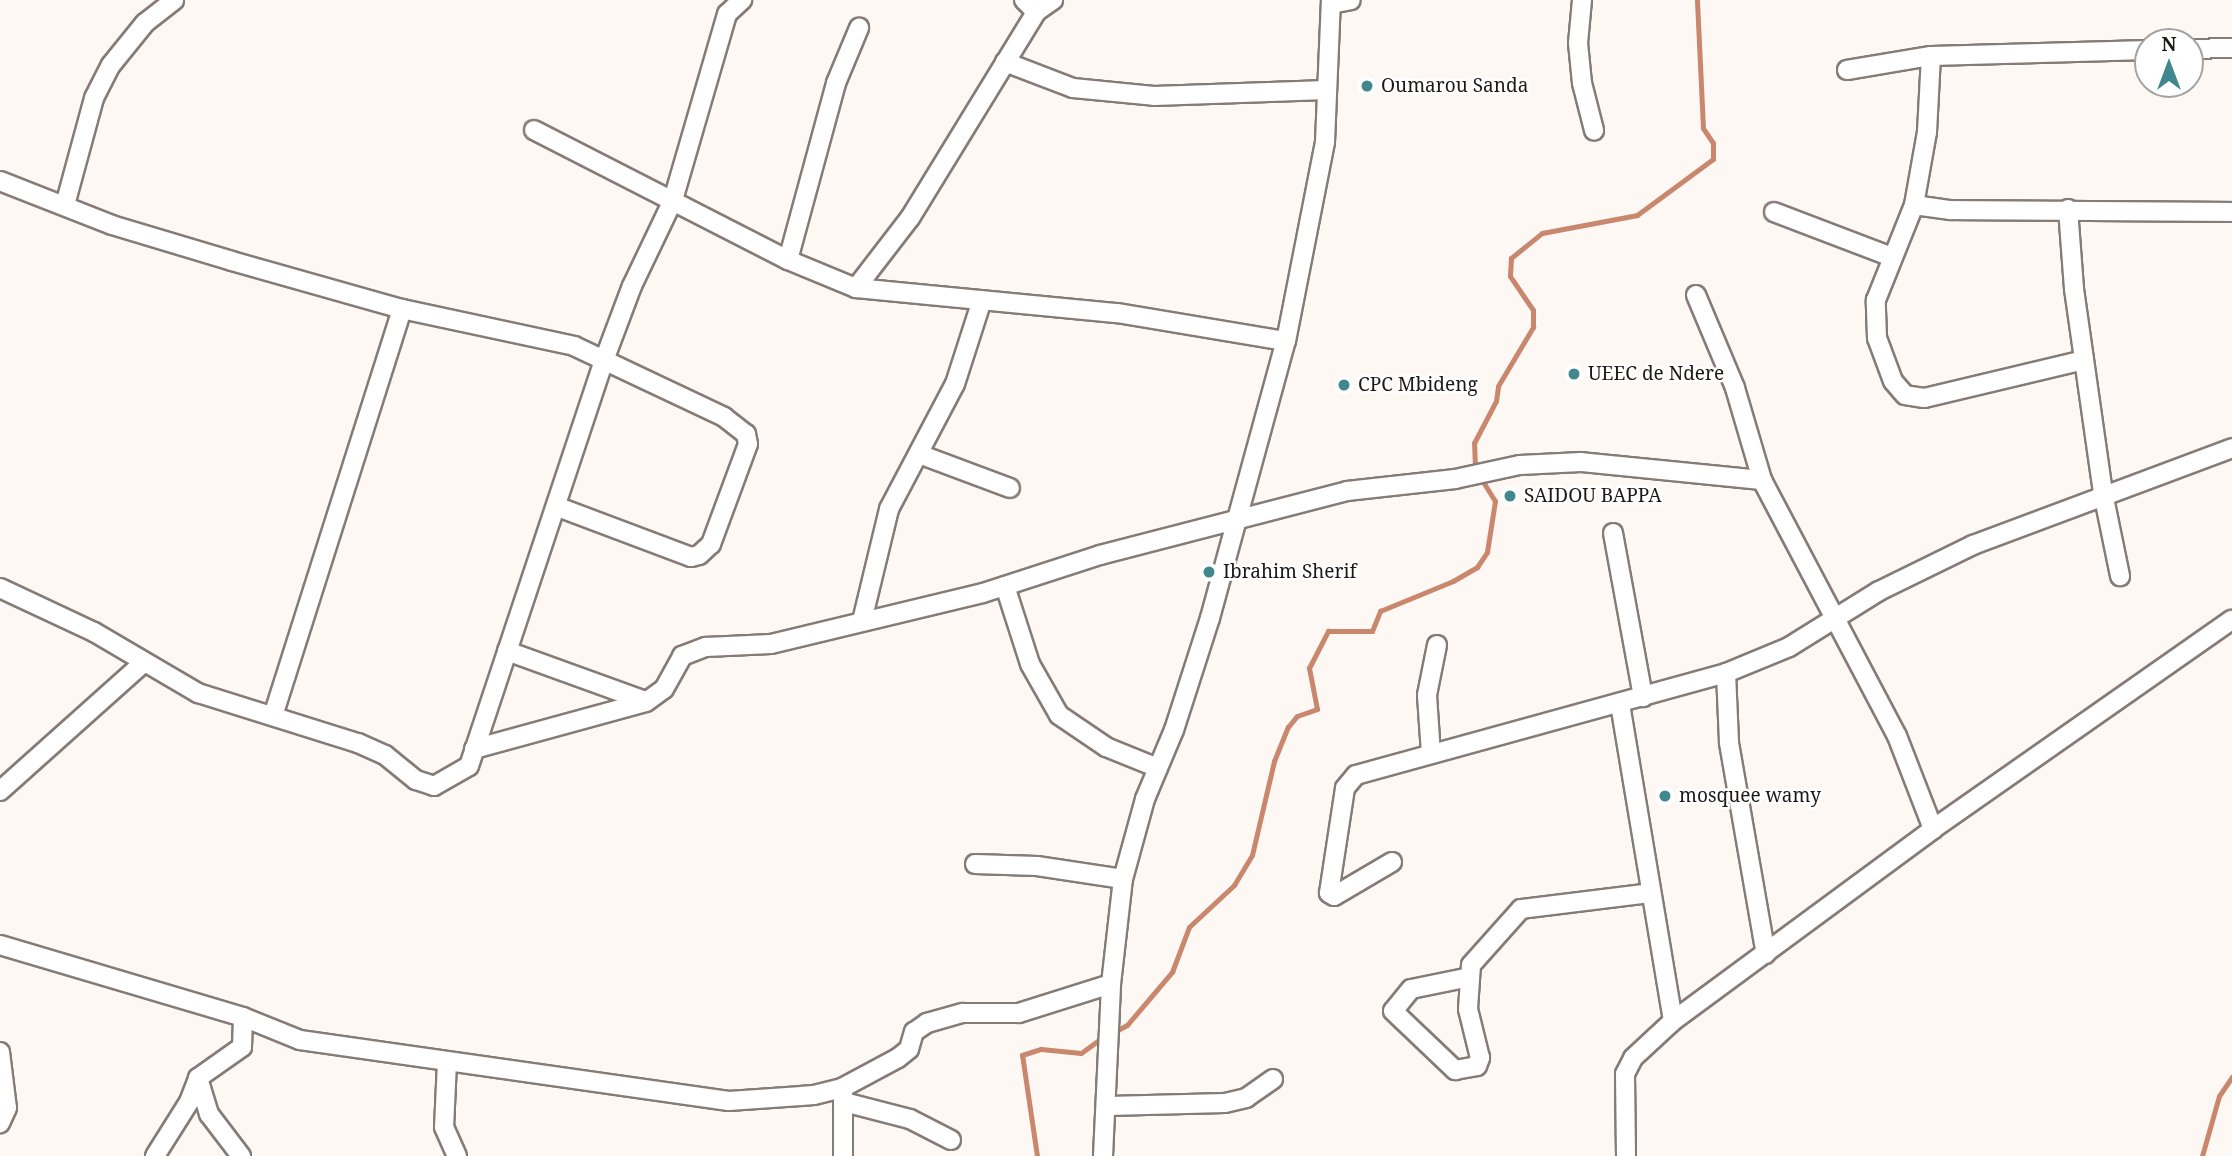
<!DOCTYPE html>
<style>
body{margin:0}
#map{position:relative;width:2232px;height:1156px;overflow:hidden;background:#fef8f5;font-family:"Noto Serif",serif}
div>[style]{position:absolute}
.stream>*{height:5px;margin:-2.5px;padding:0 2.5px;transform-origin:2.5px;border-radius:2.5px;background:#c9876d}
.roads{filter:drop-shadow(2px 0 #857b77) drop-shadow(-2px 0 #857b77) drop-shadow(0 2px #857b77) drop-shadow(0 -2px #857b77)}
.minor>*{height:18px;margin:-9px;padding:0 9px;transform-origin:9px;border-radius:9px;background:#fff}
.dots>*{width:19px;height:19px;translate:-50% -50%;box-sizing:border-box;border:4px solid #fff;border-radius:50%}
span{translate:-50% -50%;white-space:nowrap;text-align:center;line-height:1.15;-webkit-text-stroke:5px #fff;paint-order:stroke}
.poi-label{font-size:19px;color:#1c1917}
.left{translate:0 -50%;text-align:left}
.north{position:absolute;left:2134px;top:28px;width:70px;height:70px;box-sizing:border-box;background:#fff;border:2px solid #a4a3a2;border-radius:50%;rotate:0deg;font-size:19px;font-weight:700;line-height:28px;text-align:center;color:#1c1917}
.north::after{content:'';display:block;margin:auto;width:24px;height:32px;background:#40888d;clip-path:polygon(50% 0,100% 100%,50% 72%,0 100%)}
</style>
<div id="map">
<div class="stream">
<div style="left:1112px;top:1033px;width:17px;rotate:-28deg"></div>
<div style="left:1127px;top:1025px;width:70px;rotate:-49.7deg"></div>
<div style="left:1172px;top:972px;width:48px;rotate:-69.3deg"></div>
<div style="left:1189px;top:927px;width:62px;rotate:-43deg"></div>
<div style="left:1234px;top:885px;width:35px;rotate:-59deg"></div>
<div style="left:1252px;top:855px;width:97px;rotate:-76.8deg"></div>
<div style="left:1274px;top:761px;width:37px;rotate:-68deg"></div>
<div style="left:1288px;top:727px;width:14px;rotate:-51deg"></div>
<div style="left:1297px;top:716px;width:21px;rotate:-19deg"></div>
<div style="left:1317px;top:709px;width:42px;rotate:-101deg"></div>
<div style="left:1309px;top:668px;width:42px;rotate:-62.8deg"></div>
<div style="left:1328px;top:631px;width:44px"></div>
<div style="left:1372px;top:631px;width:22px;rotate:-68deg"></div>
<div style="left:1380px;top:611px;width:79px;rotate:-22.3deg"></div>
<div style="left:1453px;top:581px;width:28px;rotate:-30deg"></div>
<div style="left:1477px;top:567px;width:18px;rotate:-56deg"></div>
<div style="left:1487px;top:552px;width:52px;rotate:-81.1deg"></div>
<div style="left:1495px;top:501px;width:38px;rotate:-122deg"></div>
<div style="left:1475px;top:469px;width:26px;rotate:-92deg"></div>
<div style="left:1474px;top:443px;width:47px;rotate:-62.4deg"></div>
<div style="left:1496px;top:401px;width:15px;rotate:-82deg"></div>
<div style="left:1498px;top:386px;width:69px;rotate:-59.3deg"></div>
<div style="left:1533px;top:327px;width:17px;rotate:-90deg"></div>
<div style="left:1533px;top:310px;width:41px;rotate:-124.1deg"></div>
<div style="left:1510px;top:276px;width:18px;rotate:-87deg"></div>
<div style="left:1511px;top:258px;width:40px;rotate:-39deg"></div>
<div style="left:1542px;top:233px;width:97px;rotate:-10.7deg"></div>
<div style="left:1637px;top:215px;width:94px;rotate:-36.4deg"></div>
<div style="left:1713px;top:159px;width:16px;rotate:-90deg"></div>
<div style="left:1713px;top:143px;width:18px;rotate:-124deg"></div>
<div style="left:1703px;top:128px;width:128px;rotate:-92.7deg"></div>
<div style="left:1037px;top:1156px;width:102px;rotate:-98.4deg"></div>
<div style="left:1022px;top:1055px;width:20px;rotate:-18deg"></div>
<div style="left:1041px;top:1049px;width:40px;rotate:5.7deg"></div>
<div style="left:1081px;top:1053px;width:27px;rotate:-36deg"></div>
<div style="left:2202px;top:1156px;width:62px;rotate:-74.2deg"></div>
<div style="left:2219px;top:1096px;width:23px;rotate:-56deg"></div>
</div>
<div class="roads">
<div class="minor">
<div style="left:1582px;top:0;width:43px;rotate:95.3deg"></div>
<div style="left:1578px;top:43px;width:40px;rotate:84.3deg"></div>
<div style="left:1582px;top:83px;width:49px;rotate:75.7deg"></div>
<div style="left:1331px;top:4px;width:20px;rotate:-11deg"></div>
<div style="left:1036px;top:12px;width:21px;rotate:-35deg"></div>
<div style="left:2190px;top:49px;width:42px;rotate:-1.4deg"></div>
<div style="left:1005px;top:62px;width:73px;rotate:20.9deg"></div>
<div style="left:1073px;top:88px;width:81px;rotate:5.6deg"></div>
<div style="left:1154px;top:96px;width:173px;rotate:-2deg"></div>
<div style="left:1847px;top:70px;width:85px;rotate:-9.5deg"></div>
<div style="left:1931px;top:56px;width:217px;rotate:-1.6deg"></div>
<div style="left:534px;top:130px;width:285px;rotate:27.1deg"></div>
<div style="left:788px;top:260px;width:74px;rotate:22.4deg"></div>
<div style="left:856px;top:288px;width:263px;rotate:5.5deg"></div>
<div style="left:1118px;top:313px;width:170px;rotate:9.5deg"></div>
<div style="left:0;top:181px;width:120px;rotate:21.4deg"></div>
<div style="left:112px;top:225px;width:125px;rotate:16.7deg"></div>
<div style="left:232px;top:261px;width:177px;rotate:15.8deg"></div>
<div style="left:402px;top:309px;width:176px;rotate:12.1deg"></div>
<div style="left:574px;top:346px;width:166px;rotate:25.3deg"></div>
<div style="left:724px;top:417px;width:28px;rotate:38deg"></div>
<div style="left:746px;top:434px;width:10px;rotate:79deg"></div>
<div style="left:748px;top:444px;width:107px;rotate:110.3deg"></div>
<div style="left:711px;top:544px;width:16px;rotate:137deg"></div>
<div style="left:699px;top:555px;width:8px;rotate:166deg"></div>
<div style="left:691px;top:557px;width:142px;rotate:-159.4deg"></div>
<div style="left:65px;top:205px;width:111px;rotate:-74.8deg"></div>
<div style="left:94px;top:98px;width:37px;rotate:-63deg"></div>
<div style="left:111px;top:65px;width:54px;rotate:-51deg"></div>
<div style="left:145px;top:23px;width:37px;rotate:-38deg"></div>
<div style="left:1914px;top:205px;width:74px;rotate:-79.9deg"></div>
<div style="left:1927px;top:132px;width:76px;rotate:-87deg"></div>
<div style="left:2068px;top:209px;width:80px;rotate:85.7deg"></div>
<div style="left:2074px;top:289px;width:206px;rotate:81.9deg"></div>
<div style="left:2103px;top:493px;width:85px;rotate:78.4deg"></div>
<div style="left:1774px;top:212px;width:126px;rotate:20.9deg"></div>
<div style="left:788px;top:260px;width:183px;rotate:-74.8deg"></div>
<div style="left:836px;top:83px;width:60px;rotate:-67.3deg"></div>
<div style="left:856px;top:288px;width:88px;rotate:-52.4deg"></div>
<div style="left:910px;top:218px;width:241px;rotate:-58.5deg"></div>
<div style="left:1036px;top:12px;width:17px;rotate:-135deg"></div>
<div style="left:1696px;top:295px;width:101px;rotate:67.2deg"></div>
<div style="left:1735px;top:388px;width:96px;rotate:73.6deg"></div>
<div style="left:1762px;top:480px;width:289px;rotate:62.2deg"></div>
<div style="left:1897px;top:736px;width:100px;rotate:68.8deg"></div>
<div style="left:2084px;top:360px;width:164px;rotate:166.6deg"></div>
<div style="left:1924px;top:398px;width:19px;rotate:-171deg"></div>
<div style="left:1905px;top:395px;width:18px;rotate:-131deg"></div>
<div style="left:1893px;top:381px;width:46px;rotate:-110.4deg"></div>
<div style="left:1877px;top:338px;width:38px;rotate:-92deg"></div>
<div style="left:1876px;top:300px;width:102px;rotate:-68.2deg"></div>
<div style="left:1914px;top:205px;width:37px;rotate:8deg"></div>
<div style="left:1951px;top:210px;width:281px;rotate:0.4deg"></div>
<div style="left:919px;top:454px;width:97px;rotate:20.5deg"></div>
<div style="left:1613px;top:533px;width:167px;rotate:79.6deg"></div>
<div style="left:1005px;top:586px;width:82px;rotate:72.2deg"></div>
<div style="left:1030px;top:664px;width:59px;rotate:60.4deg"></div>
<div style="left:1059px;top:715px;width:57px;rotate:34.2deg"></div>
<div style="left:1106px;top:747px;width:56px;rotate:22deg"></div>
<div style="left:0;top:588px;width:104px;rotate:25.1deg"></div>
<div style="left:94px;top:632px;width:121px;rotate:30.4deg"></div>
<div style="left:198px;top:693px;width:168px;rotate:17.4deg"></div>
<div style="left:358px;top:743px;width:30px;rotate:24deg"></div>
<div style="left:385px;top:755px;width:40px;rotate:39deg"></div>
<div style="left:416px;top:780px;width:19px;rotate:18deg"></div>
<div style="left:434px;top:786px;width:40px;rotate:-29.7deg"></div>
<div style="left:469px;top:766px;width:425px;rotate:-71.6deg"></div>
<div style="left:603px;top:363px;width:82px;rotate:-69.4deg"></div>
<div style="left:632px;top:286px;width:95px;rotate:-64.5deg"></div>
<div style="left:673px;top:200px;width:194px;rotate:-73.8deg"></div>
<div style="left:727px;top:14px;width:21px;rotate:-43deg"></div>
<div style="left:862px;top:621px;width:115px;rotate:-76.4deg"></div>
<div style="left:889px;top:509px;width:141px;rotate:-62.2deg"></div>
<div style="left:955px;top:384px;width:88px;rotate:-72.2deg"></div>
<div style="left:507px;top:651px;width:147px;rotate:19.9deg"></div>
<div style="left:1726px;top:673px;width:70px;rotate:87.5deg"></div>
<div style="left:1729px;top:743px;width:214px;rotate:80.1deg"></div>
<div style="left:1620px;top:704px;width:321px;rotate:80.5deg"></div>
<div style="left:273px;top:716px;width:427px;rotate:-72.4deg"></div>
<div style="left:474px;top:749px;width:178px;rotate:-15.3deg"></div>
<div style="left:646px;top:702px;width:22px;rotate:-36deg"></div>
<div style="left:664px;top:689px;width:38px;rotate:-61deg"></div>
<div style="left:682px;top:656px;width:26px;rotate:-21deg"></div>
<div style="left:706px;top:647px;width:65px;rotate:-2.6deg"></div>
<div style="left:771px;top:644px;width:218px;rotate:-13.5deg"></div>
<div style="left:983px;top:593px;width:123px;rotate:-18deg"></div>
<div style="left:1100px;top:555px;width:255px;rotate:-14.5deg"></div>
<div style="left:1347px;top:491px;width:109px;rotate:-6.3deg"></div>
<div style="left:1455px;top:479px;width:66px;rotate:-12.2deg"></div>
<div style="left:1520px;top:465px;width:61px;rotate:-2.8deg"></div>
<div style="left:1581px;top:462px;width:182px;rotate:5.7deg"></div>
<div style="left:1431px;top:754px;width:59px;rotate:-93.9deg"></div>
<div style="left:1427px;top:695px;width:51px;rotate:-78.7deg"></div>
<div style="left:0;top:791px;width:192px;rotate:-41.8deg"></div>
<div style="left:1392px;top:862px;width:67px;rotate:149.6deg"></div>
<div style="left:1334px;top:896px;width:6px;rotate:-149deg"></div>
<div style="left:1329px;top:893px;width:106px;rotate:-81.3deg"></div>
<div style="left:1345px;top:788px;width:17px;rotate:-50deg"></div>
<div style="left:1356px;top:775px;width:384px;rotate:-15.4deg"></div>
<div style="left:1726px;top:673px;width:68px;rotate:-22.4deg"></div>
<div style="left:1789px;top:647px;width:106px;rotate:-31.9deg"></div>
<div style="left:1879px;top:591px;width:105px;rotate:-26.1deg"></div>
<div style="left:1973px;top:545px;width:277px;rotate:-20.5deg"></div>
<div style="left:975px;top:864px;width:62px;rotate:1.8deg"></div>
<div style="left:1037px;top:866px;width:87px;rotate:8.6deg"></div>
<div style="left:0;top:945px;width:253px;rotate:16.5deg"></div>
<div style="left:243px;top:1017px;width:61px;rotate:22deg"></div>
<div style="left:300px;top:1040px;width:433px;rotate:8.1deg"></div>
<div style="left:729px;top:1101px;width:85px;rotate:-4deg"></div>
<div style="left:814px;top:1095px;width:29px;rotate:-14deg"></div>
<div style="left:842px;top:1088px;width:64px;rotate:-28.2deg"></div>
<div style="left:898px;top:1058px;width:14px;rotate:-39deg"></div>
<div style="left:909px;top:1049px;width:18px;rotate:-74deg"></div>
<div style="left:914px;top:1032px;width:16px;rotate:-35deg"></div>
<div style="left:927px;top:1023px;width:37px;rotate:-16deg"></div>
<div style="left:963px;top:1013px;width:56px"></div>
<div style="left:1019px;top:1013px;width:96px;rotate:-17.5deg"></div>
<div style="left:1470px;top:977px;width:60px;rotate:168.5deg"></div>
<div style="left:1411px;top:989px;width:28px;rotate:129deg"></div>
<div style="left:1393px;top:1011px;width:86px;rotate:43.6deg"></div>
<div style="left:1455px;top:1070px;width:22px;rotate:-10deg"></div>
<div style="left:1477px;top:1066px;width:9px;rotate:-69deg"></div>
<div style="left:1480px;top:1058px;width:50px;rotate:-103.8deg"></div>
<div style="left:1468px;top:1009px;width:44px;rotate:-86.1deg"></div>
<div style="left:1471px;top:965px;width:75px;rotate:-48.2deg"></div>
<div style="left:1521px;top:909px;width:131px;rotate:-7deg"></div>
<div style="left:0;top:1052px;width:56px;rotate:82.9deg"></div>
<div style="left:7px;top:1108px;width:17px;rotate:115deg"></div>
<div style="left:447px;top:1062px;width:65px;rotate:92.6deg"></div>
<div style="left:444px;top:1127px;width:32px;rotate:66deg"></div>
<div style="left:198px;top:1078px;width:38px;rotate:73deg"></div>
<div style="left:209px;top:1114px;width:53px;rotate:52.7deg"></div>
<div style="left:843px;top:1092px;width:64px;rotate:90deg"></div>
<div style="left:844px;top:1102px;width:68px;rotate:14.4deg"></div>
<div style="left:910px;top:1119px;width:46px;rotate:27.1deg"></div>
<div style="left:1108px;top:1106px;width:117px;rotate:-1.5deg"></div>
<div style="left:1225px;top:1103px;width:22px;rotate:-13deg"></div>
<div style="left:1246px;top:1098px;width:33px;rotate:-35deg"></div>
<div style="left:155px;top:1156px;width:64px;rotate:-57.8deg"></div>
<div style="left:189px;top:1102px;width:26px;rotate:-69deg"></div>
<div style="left:198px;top:1078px;width:54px;rotate:-35.2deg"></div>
<div style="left:242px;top:1047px;width:30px;rotate:-88deg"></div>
<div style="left:1103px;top:1156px;width:172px;rotate:-87.3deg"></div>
<div style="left:1111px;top:984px;width:106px;rotate:-83.5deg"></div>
<div style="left:1123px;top:879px;width:83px;rotate:-74.6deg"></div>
<div style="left:1145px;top:799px;width:75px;rotate:-67.2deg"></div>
<div style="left:1174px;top:730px;width:118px;rotate:-72.2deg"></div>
<div style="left:1210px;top:618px;width:287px;rotate:-74.7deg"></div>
<div style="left:1286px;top:341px;width:203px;rotate:-78.9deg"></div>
<div style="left:1325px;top:142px;width:142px;rotate:-87.6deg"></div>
<div style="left:1626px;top:1156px;width:82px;rotate:-90.7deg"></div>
<div style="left:1625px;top:1074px;width:18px;rotate:-63deg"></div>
<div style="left:1633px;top:1058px;width:54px;rotate:-42.8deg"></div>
<div style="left:1673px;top:1021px;width:323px;rotate:-36.4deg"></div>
<div style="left:1933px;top:829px;width:365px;rotate:-35deg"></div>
</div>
</div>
<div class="dots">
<div style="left:1367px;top:86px;background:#40888d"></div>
<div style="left:1574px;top:374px;background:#40888d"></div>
<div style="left:1344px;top:385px;background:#40888d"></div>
<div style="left:1510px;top:496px;background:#40888d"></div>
<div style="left:1209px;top:572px;background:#40888d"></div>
<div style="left:1665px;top:796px;background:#40888d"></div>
</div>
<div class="poi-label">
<span class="left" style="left:1381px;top:86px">Oumarou Sanda</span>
<span class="left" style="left:1588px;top:374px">UEEC de Ndere</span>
<span class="left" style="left:1358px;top:385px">CPC Mbideng</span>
<span class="left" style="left:1524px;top:496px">SAIDOU BAPPA</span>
<span class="left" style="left:1223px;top:572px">Ibrahim Sherif</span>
<span class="left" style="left:1679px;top:796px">mosquee wamy</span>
</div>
<div class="north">N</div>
</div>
